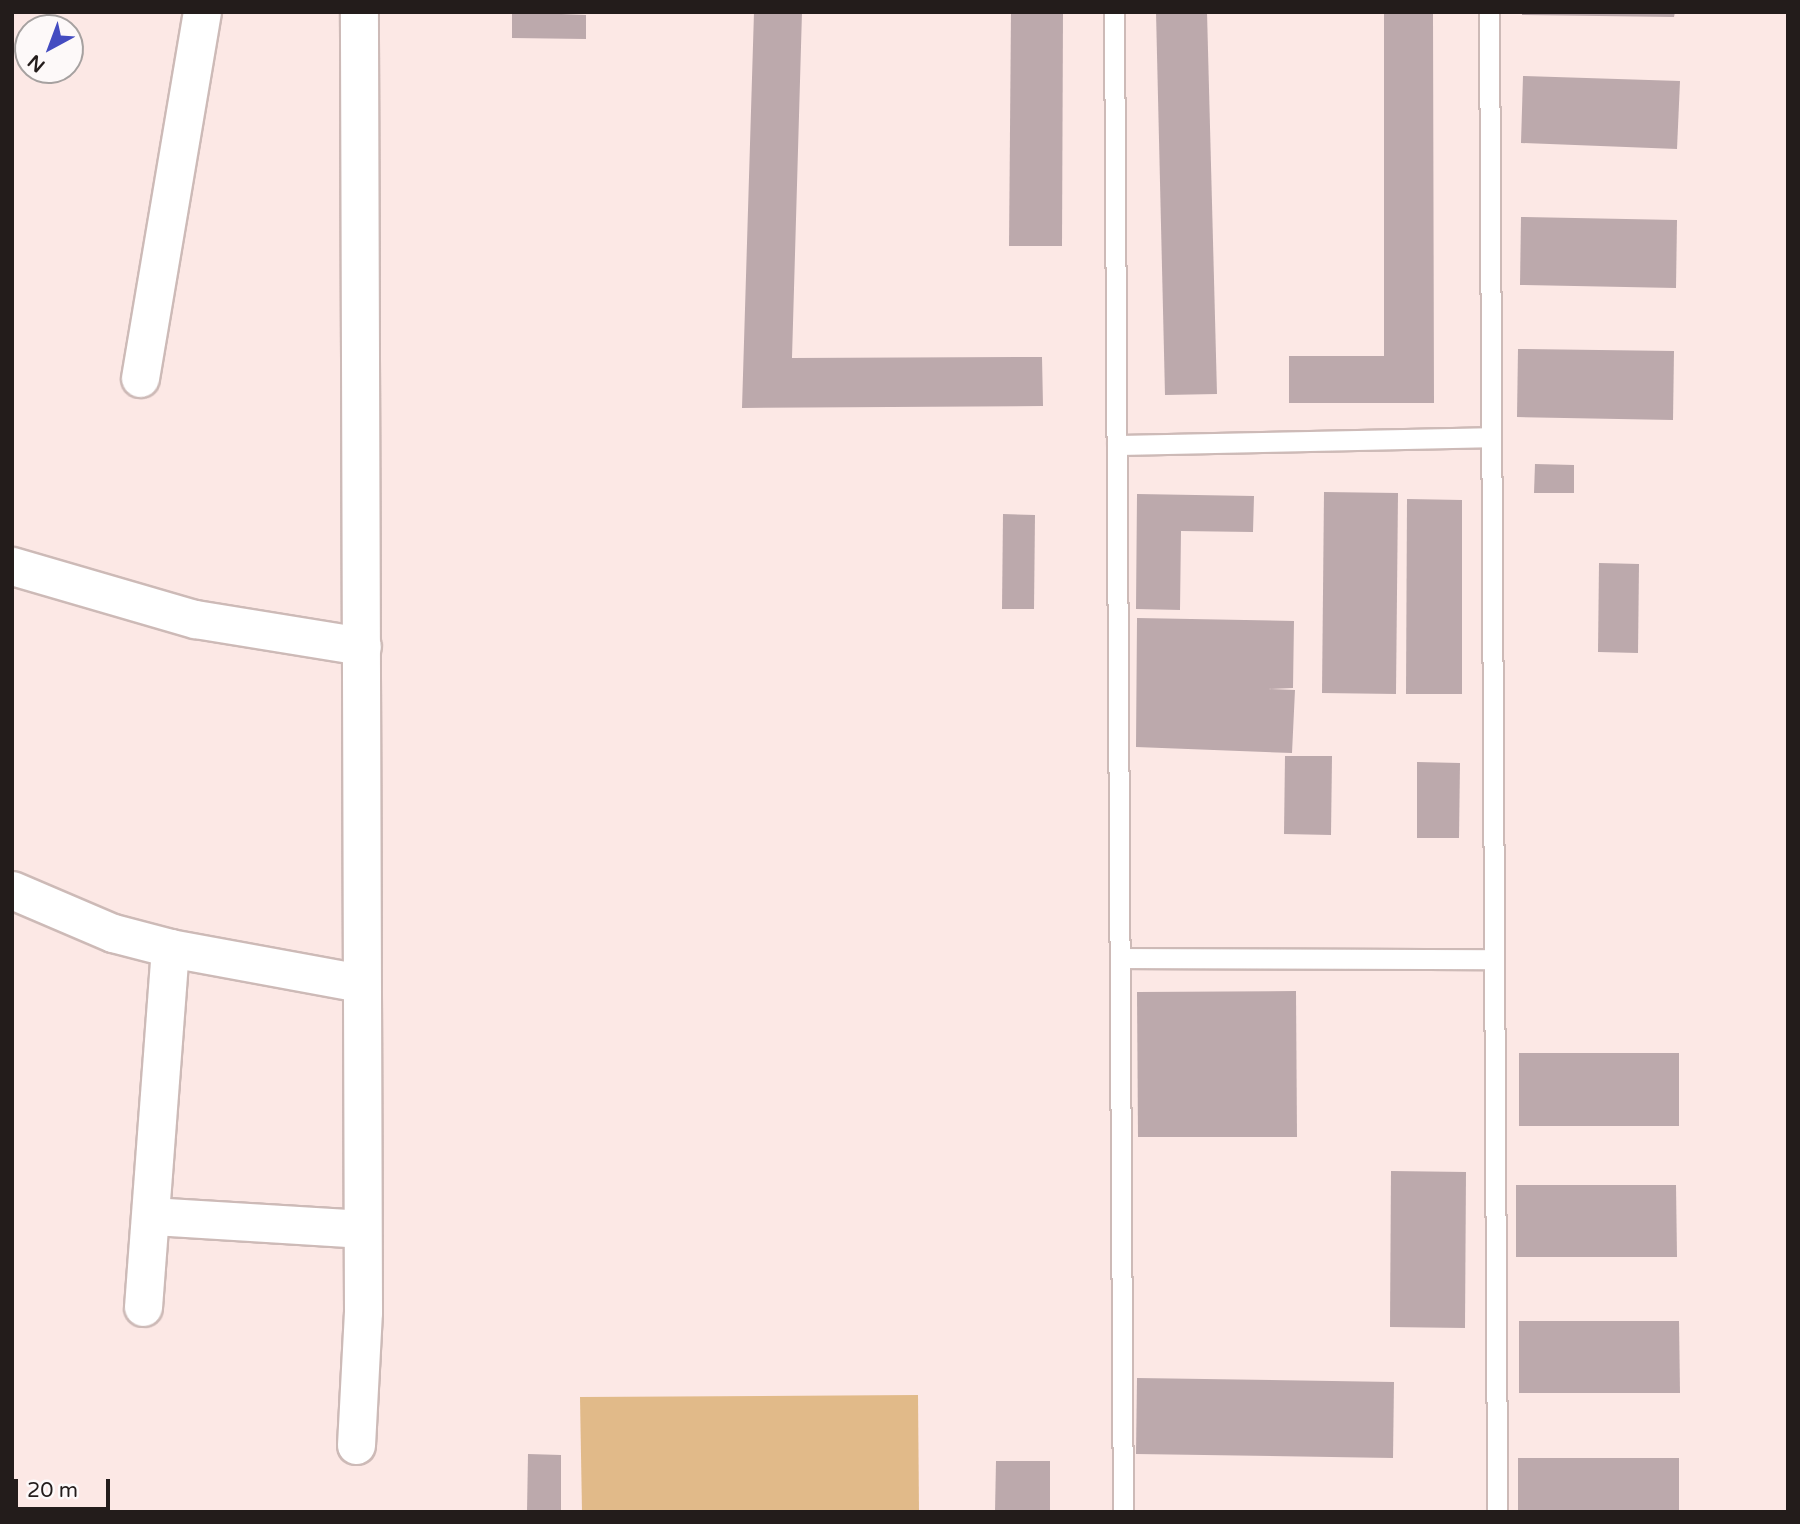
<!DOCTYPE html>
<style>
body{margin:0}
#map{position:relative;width:1800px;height:1524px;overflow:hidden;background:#fce8e5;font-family:"Varela Round",sans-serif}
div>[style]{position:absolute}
.green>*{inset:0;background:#e1ba89}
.building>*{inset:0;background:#bca9ac}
.roads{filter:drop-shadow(2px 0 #cdbab7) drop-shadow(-2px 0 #cdbab7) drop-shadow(0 2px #cdbab7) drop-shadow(0 -2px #cdbab7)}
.lane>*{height:19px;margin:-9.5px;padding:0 9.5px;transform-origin:9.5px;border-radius:9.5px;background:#fff}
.street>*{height:37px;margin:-18.5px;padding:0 18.5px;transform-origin:18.5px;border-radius:18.5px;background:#fff}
span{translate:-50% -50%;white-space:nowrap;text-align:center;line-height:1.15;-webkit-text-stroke:5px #fdf9f9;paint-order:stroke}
.frame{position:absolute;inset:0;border:14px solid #231c1b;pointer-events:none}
.north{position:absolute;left:14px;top:14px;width:70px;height:70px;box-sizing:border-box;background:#fdf9f9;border:2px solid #a6a1a0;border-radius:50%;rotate:221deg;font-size:19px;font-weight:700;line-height:28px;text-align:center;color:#231c1b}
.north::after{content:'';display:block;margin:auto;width:24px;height:32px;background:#444cc1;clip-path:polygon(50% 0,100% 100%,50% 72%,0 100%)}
.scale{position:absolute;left:14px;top:1479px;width:96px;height:32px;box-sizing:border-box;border:4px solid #231c1b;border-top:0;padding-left:9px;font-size:21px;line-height:24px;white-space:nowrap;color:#231c1b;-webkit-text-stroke:5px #fdf9f9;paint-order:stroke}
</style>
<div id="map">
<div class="green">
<div style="clip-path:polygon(918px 1395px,919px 1512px,582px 1512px,580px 1397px)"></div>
</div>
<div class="building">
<div style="clip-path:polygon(512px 12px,586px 15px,586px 39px,512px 38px)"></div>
<div style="clip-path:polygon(754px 12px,802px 12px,792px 358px,1042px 357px,1043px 406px,742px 408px)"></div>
<div style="clip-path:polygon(1011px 12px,1063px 12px,1062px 246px,1009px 246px)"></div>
<div style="clip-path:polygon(1156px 12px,1207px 12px,1217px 394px,1165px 395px)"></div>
<div style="clip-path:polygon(1384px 12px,1433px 12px,1434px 403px,1289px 403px,1289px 356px,1384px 356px)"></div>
<div style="clip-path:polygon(1522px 12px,1675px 12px,1674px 17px,1522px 15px)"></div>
<div style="clip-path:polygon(1523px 76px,1680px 81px,1677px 149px,1521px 143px)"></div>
<div style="clip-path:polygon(1521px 217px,1677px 220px,1676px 288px,1520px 285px)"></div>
<div style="clip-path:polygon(1518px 349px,1674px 351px,1673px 420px,1517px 417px)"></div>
<div style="clip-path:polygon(1535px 464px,1574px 465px,1574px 493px,1534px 493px)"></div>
<div style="clip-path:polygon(1324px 492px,1398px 493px,1396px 694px,1322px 693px)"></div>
<div style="clip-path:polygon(1137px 494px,1254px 496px,1253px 532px,1181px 531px,1180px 610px,1136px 609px)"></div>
<div style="clip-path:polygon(1407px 499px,1462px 500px,1462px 694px,1406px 694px)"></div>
<div style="clip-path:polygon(1003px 514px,1035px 515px,1034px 609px,1002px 609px)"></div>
<div style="clip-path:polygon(1599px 563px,1639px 564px,1638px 653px,1598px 652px)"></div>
<div style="clip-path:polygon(1137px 618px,1294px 621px,1293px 688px,1268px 689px,1295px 690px,1292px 753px,1136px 747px)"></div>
<div style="clip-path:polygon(1285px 756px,1332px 756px,1331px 835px,1284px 834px)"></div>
<div style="clip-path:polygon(1417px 762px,1460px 763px,1459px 838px,1417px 838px)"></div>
<div style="clip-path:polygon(1296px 991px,1297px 1137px,1138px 1137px,1137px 992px)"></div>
<div style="clip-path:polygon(1519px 1053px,1679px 1053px,1679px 1126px,1519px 1126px)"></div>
<div style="clip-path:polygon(1391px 1171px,1466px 1172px,1465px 1328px,1390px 1327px)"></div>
<div style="clip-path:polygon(1516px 1185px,1676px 1185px,1677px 1257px,1516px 1257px)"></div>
<div style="clip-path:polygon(1519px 1321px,1679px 1321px,1680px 1393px,1519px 1393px)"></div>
<div style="clip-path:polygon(1137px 1378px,1394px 1382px,1393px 1458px,1136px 1454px)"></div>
<div style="clip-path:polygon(528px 1454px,561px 1455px,561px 1512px,527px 1512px)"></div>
<div style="clip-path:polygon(1518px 1458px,1679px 1458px,1679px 1512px,1518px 1512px)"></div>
<div style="clip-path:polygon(996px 1461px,1050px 1461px,1050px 1512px,995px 1512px)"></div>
</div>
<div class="roads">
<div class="lane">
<div style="left:1114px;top:12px;width:1500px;rotate:89.66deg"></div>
<div style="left:1489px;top:12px;width:1500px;rotate:89.69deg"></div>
<div style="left:1117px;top:445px;width:373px;rotate:-1.2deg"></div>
<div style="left:1120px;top:958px;width:374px;rotate:0.2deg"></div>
</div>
<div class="street">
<div style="left:140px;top:378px;width:371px;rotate:-80.4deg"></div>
<div style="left:12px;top:566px;width:191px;rotate:16.2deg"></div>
<div style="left:195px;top:619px;width:169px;rotate:9.2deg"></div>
<div style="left:12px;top:890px;width:110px;rotate:23.1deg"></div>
<div style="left:113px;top:933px;width:59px;rotate:14.7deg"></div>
<div style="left:170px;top:948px;width:193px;rotate:10.4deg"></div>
<div style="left:152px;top:1216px;width:210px;rotate:3.5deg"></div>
<div style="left:143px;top:1307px;width:360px;rotate:-85.7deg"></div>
<div style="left:356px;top:1445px;width:133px;rotate:-87deg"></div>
<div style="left:363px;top:1312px;width:1300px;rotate:-90.18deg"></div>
</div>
</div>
<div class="frame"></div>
<div class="north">N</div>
<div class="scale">20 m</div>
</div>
